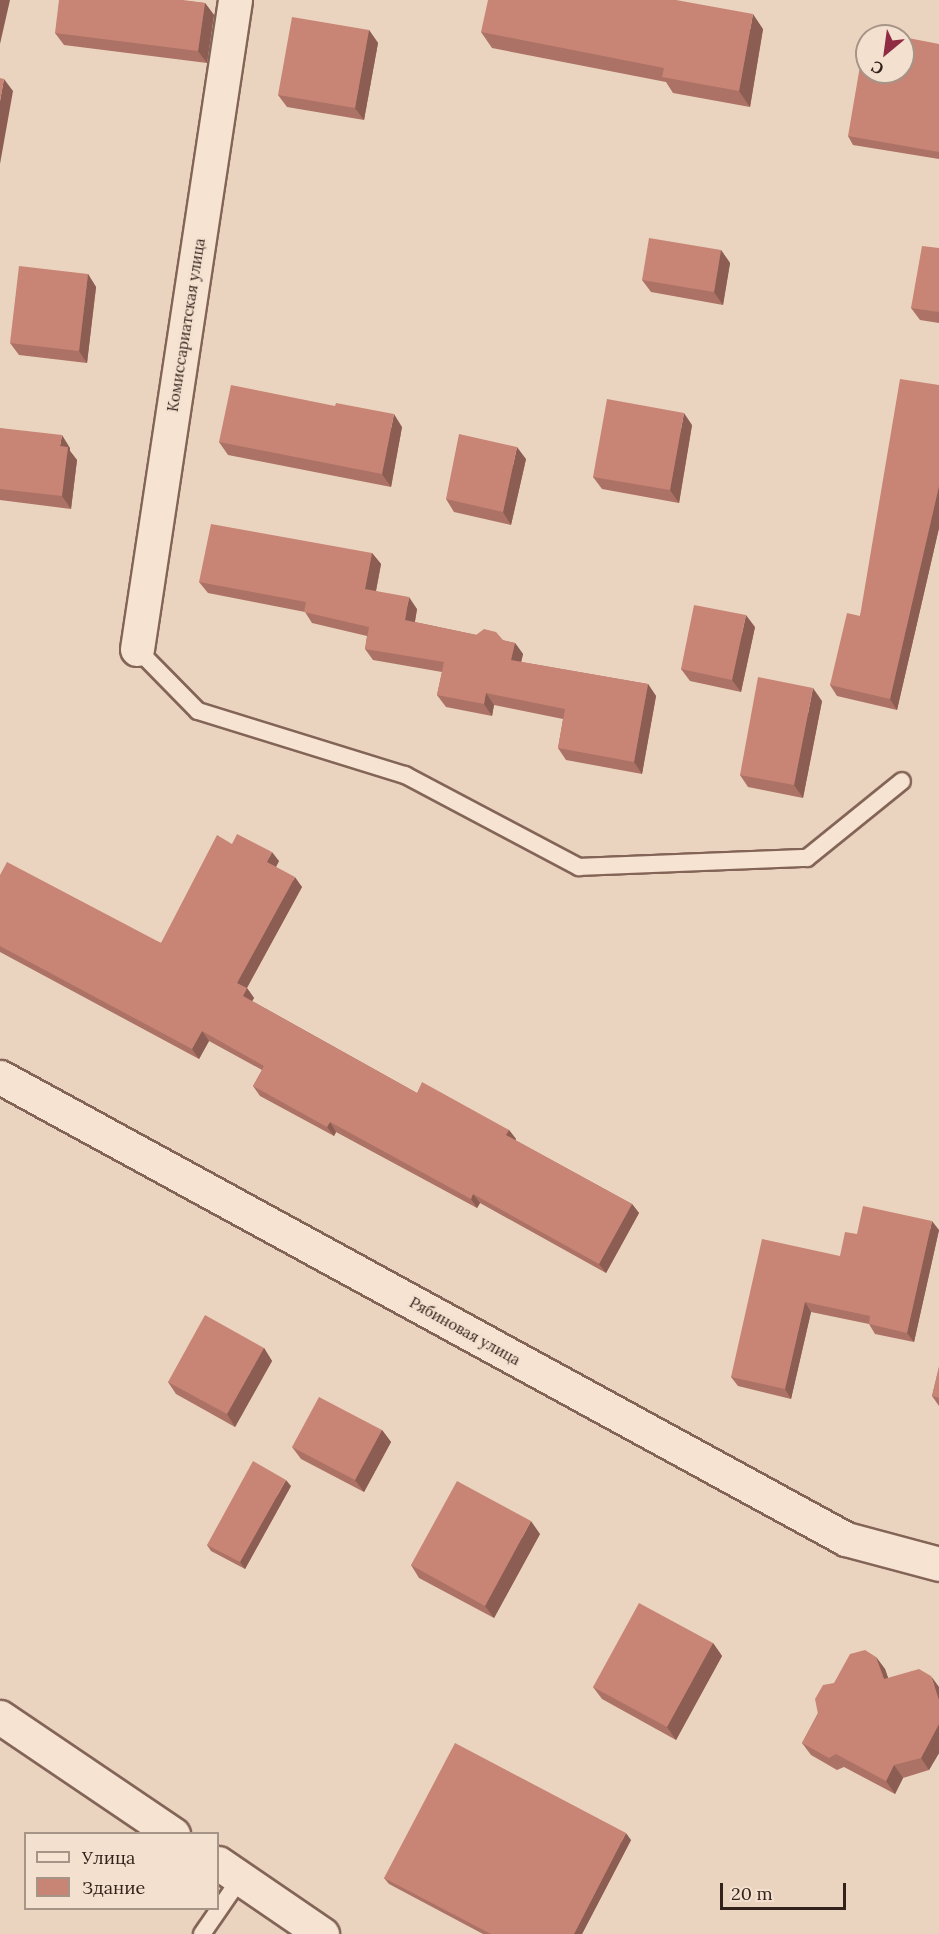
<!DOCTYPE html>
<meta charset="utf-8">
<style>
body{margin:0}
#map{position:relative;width:939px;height:1934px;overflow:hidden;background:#ebd4bf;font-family:Lora,serif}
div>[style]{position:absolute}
.roads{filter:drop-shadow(2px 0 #836558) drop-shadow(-2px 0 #836558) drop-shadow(0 2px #836558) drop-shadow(0 -2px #836558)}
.service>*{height:16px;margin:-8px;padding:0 8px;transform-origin:8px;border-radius:8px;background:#f7e3d2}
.minor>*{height:33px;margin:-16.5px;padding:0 16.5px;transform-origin:16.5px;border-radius:16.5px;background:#f7e3d2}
.wall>*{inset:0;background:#ac7265}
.shaded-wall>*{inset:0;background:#8c5d53}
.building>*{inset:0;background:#c88576}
span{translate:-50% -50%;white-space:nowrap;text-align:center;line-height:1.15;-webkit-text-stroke:4.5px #f3e0ce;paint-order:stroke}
.street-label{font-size:15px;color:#33221c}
.legend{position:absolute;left:24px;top:1832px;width:195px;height:78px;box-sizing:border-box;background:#f3e0ce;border:2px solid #a69487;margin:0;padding:8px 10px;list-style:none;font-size:18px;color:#33221c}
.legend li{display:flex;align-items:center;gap:12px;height:30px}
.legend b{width:30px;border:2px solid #a69487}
.north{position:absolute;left:855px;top:24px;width:60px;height:60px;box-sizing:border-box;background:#f3e0ce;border:2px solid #a69487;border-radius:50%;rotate:209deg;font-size:16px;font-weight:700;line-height:24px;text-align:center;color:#33221c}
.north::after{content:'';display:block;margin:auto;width:21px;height:27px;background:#8f2b43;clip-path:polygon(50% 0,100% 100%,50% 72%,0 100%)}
.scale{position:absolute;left:720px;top:1883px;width:126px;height:27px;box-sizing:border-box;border:3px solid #33221c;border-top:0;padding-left:8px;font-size:18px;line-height:21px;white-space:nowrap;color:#33221c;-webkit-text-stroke:4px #f3e0ce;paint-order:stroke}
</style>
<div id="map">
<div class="roads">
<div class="service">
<div style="left:137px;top:649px;width:87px;rotate:45.5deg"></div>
<div style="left:198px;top:711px;width:217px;rotate:17.2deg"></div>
<div style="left:405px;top:775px;width:197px;rotate:27.9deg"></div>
<div style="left:579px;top:867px;width:228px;rotate:-2.3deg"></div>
<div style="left:807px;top:858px;width:122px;rotate:-39deg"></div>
<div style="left:202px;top:1934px;width:67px;rotate:-55.4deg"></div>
</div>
<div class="minor">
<div style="left:137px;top:649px;width:656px;rotate:-81.41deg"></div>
<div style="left:0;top:1077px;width:964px;rotate:28.64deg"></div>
<div style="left:846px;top:1539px;width:96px;rotate:15deg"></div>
<div style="left:0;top:1717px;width:209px;rotate:34.1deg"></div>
<div style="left:218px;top:1863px;width:126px;rotate:34.3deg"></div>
</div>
</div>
<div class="wall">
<div style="clip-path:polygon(187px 1px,205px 3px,214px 15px,207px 63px,64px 45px,55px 33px)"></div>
<div style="clip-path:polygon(763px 29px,750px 107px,673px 93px,666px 82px,492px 48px,481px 32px)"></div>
<div style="clip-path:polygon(369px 30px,378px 43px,364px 120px,287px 107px,278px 95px)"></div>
<div style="clip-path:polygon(939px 44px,939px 159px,853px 145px,848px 136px)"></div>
<div style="clip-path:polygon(939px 248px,939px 323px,920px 320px,911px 308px)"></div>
<div style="clip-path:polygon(721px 250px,730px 263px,723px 305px,651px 292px,642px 280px)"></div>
<div style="clip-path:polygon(88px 274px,96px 287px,87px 363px,19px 355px,10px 343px)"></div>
<div style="clip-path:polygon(939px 385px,939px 528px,897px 710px,837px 696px,830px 685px,860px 616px)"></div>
<div style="clip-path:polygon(692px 425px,679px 503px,602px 489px,593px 477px)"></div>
<div style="clip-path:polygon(402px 427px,391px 487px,228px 455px,219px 442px)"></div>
<div style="clip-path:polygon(0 428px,70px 448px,70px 451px,77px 460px,71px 509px,0 500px)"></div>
<div style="clip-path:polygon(526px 459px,511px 525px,454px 512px,446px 499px)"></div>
<div style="clip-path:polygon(372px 553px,381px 564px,376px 591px,417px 609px,415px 622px,515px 643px,523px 654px,521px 662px,648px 684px,656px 696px,642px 774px,566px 760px,558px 748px,563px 719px,494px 705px,492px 716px,446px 707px,437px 695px,442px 672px,373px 660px,365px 649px,367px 636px,312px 623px,305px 612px,208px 593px,199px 582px)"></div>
<div style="clip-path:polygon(755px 627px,741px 692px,690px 681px,681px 669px)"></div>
<div style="clip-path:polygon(822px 701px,803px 798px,748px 787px,740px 775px)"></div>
<div style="clip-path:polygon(232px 844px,279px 861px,276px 867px,302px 887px,247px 988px,254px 998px,252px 1001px,417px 1093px,509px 1130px,516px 1139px,515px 1140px,632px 1204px,639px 1213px,606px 1273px,480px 1203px,477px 1208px,336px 1132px,334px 1136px,260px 1096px,253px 1086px,262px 1070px,209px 1041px,199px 1059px,0 952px,0 875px,161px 943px)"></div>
<div style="clip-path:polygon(939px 1230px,914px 1342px,875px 1334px,869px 1324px,811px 1312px,791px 1399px,738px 1386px,731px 1377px,840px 1256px,857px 1234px)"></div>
<div style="clip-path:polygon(264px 1348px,272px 1361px,235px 1427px,176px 1394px,168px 1382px)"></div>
<div style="clip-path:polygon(939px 1367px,939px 1406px,932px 1396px)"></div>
<div style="clip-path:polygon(382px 1430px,391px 1442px,364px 1492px,301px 1459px,292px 1447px)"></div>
<div style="clip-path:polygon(291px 1486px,245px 1569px,211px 1551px,207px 1545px)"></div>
<div style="clip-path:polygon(540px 1534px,494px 1618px,419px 1578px,411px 1565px)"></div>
<div style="clip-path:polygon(713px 1643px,722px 1656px,676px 1740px,602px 1699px,593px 1687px)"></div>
<div style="clip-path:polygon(876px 1657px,885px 1669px,888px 1678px,939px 1687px,939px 1753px,929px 1770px,903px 1778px,895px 1794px,844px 1767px,837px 1770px,811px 1755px,802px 1743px,834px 1683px)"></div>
<div style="clip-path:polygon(631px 1840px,582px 1934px,483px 1934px,389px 1884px,384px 1878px)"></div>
</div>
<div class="shaded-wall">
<div style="clip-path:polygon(0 0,10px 0,0 44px)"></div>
<div style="clip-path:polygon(205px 3px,214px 15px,207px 63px,198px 51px)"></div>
<div style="clip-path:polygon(753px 14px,763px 29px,750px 107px,739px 91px)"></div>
<div style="clip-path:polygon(369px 30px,378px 43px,364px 120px,355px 108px)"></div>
<div style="clip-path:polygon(4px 79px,13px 91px,0 164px,0 101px)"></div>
<div style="clip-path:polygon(721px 250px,730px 263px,723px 305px,714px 292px)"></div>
<div style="clip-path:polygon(88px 274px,96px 287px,87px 363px,79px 351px)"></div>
<div style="clip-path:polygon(684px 413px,692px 425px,679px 503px,670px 490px)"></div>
<div style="clip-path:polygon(394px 414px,402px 427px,391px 487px,382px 474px)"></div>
<div style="clip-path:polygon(62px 435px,70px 448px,70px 451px,77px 460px,71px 509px,62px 496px,60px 446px)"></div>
<div style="clip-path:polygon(517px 447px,526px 459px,511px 525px,503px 512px)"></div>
<div style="clip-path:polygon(939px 486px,939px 528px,897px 710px,890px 699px)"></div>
<div style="clip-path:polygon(372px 553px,381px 564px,374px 601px,365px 589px)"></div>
<div style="clip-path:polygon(409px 597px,417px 609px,413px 632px,405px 620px)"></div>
<div style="clip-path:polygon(746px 615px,755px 627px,741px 692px,732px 680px)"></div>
<div style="clip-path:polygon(515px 643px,523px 654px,519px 672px,511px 660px)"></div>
<div style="clip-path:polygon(648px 684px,656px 696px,642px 774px,634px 762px)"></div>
<div style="clip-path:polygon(813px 688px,822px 701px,803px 798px,794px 785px)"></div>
<div style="clip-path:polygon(486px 693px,494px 705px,492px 716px,484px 704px)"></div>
<div style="clip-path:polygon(272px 852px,279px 861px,273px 872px,267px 862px)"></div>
<div style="clip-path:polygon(295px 877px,302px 887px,244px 993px,237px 983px)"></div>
<div style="clip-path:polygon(247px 988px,254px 998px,249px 1006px,243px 996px)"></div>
<div style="clip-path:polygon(202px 1031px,209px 1041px,199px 1059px,192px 1049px)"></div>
<div style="clip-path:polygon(330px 1122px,336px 1132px,334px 1136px,327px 1127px)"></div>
<div style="clip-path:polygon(509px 1130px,516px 1139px,513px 1144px,506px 1135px)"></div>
<div style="clip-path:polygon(473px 1194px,480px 1203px,477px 1208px,471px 1199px)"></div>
<div style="clip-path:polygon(632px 1204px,639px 1213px,606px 1273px,599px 1264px)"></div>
<div style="clip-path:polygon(932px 1221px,939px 1230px,914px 1342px,907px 1333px)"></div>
<div style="clip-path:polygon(805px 1302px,811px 1312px,791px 1399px,785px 1389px)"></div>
<div style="clip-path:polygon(264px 1348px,272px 1361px,235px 1427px,227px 1414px)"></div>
<div style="clip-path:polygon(382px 1430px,391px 1442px,364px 1492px,355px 1480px)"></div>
<div style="clip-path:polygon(286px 1480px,291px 1486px,245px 1569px,240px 1562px)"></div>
<div style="clip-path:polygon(531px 1521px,540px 1534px,494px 1618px,485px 1606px)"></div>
<div style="clip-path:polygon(713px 1643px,722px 1656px,676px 1740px,667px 1727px)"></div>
<div style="clip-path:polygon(876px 1657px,885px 1669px,893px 1692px,884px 1679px)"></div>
<div style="clip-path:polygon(931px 1676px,939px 1687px,939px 1700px)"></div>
<div style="clip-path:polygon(939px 1724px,939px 1753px,929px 1770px,921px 1758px)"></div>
<div style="clip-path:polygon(894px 1765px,903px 1778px,895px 1794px,886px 1781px)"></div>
<div style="clip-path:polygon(626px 1833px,631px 1840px,582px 1934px,574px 1934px)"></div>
</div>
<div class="building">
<div style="clip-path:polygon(59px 0,183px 0,205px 3px,198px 51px,55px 33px)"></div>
<div style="clip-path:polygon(488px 0,676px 0,753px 14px,739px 91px,662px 77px,664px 68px,481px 32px)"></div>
<div style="clip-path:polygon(292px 17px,369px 30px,355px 108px,278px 95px)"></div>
<div style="clip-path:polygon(866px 31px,895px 36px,867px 36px,867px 72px,903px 72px,903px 37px,939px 44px,939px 152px,848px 136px)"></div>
<div style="clip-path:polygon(0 78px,4px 79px,0 101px)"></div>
<div style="clip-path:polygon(649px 238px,721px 250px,714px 292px,642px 280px)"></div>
<div style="clip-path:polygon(922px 246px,939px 248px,939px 312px,911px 308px)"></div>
<div style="clip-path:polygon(19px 266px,88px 274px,79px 351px,10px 343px)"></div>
<div style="clip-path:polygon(900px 379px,939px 385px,939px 486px,890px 699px,830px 685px,847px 613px,860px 616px)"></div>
<div style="clip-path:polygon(231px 385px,335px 406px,336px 403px,394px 414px,382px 474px,219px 442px)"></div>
<div style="clip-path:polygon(607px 399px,684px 413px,670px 490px,593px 477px)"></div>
<div style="clip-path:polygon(0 428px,62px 435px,60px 446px,68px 447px,62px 496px,0 489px)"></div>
<div style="clip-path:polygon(459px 434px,517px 447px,503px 512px,446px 499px)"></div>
<div style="clip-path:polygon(211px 524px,372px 553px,365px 589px,409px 597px,405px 620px,476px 635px,484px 629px,496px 632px,503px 640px,515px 643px,511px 660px,648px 684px,634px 762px,558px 748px,565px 709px,486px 693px,484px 704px,437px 695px,444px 662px,365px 649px,369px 627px,304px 612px,306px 602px,199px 582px)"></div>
<div style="clip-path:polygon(694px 605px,746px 615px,732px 680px,681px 669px)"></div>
<div style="clip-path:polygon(758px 677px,813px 688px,794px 785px,740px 775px)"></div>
<div style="clip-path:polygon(237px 834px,272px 852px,267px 862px,295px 877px,237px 983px,247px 988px,243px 996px,417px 1093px,422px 1082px,509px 1130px,506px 1135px,632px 1204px,599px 1264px,473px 1194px,471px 1199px,330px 1122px,327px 1127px,253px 1086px,264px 1066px,202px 1031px,192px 1049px,0 946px,0 875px,7px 862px,161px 943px,217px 835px,232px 844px)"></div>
<div style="clip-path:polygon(863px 1206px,932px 1221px,907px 1333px,869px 1324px,870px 1316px,805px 1302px,785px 1389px,731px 1377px,762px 1239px,840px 1256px,845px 1232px,857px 1234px)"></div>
<div style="clip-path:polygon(205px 1315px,264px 1348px,227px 1414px,168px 1382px)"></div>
<div style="clip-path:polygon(939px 1367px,939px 1398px,932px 1396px)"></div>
<div style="clip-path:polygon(319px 1397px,382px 1430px,355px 1480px,292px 1447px)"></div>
<div style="clip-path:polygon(253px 1461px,286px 1480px,240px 1562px,207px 1545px)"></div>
<div style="clip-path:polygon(457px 1481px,531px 1521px,485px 1606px,411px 1565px)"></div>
<div style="clip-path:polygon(639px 1603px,713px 1643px,667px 1727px,593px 1687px)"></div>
<div style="clip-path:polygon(865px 1650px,876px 1657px,884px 1679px,919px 1669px,931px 1676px,939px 1700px,939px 1724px,921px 1758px,894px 1765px,886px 1781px,836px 1754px,829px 1758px,802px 1743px,818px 1714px,815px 1699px,823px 1685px,834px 1683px,850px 1654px)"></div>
<div style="clip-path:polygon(455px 1743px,626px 1833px,574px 1934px,491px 1934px,384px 1878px)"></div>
</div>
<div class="street-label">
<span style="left:186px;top:325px;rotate:-81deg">Комиссариатская улица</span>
<span style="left:465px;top:1331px;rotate:29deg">Рябиновая улица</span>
</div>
<ul class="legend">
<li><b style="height:8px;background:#f7e3d2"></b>Улица</li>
<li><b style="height:16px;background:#c88576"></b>Здание</li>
</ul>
<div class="north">С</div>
<div class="scale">20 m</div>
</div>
